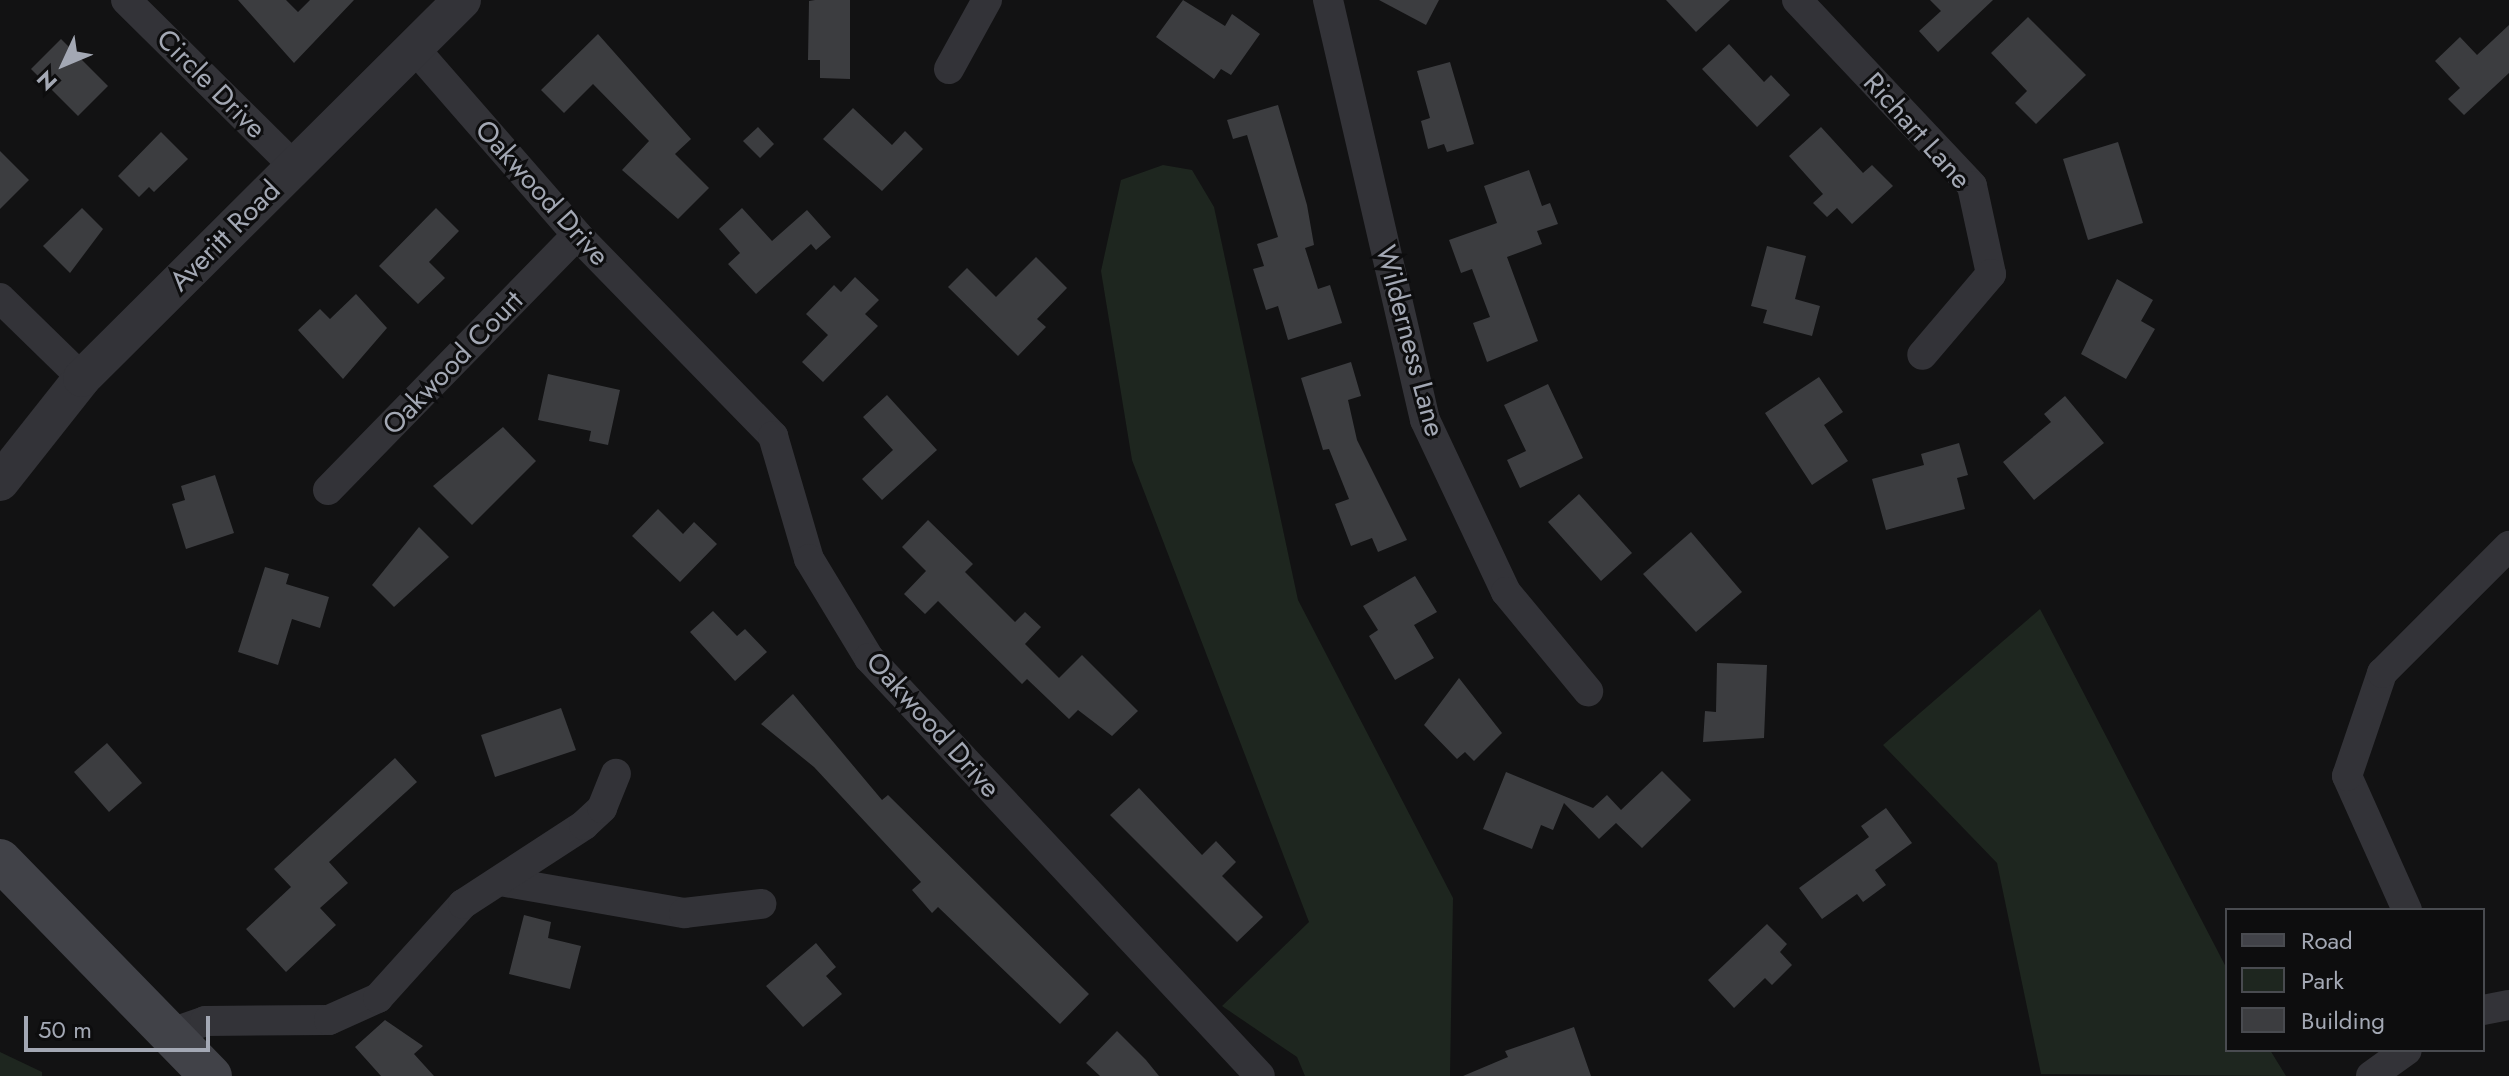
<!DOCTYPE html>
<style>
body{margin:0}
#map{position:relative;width:2509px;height:1076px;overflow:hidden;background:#121213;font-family:Jost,sans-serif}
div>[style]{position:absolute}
.green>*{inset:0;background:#1e261f}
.building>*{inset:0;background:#3c3d40}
.minor>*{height:30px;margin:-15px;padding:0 15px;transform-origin:15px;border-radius:15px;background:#333338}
.tertiary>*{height:38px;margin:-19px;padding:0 19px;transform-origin:19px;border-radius:19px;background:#333338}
.secondary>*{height:42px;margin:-21px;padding:0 21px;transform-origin:21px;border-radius:21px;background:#414248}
span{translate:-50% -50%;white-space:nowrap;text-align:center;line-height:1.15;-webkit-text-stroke:6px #0d0d0e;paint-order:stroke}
.street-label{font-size:28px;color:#a3a8b4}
.legend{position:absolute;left:2225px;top:908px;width:260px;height:144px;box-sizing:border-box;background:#0d0d0e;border:2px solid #494b50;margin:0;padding:10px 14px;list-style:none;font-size:24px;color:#a3a8b4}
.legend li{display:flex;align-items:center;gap:16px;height:40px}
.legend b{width:40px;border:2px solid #494b50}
.north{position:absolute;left:24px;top:24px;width:80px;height:80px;-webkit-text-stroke:6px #0d0d0e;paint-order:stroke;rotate:226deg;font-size:22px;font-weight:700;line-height:32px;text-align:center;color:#a3a8b4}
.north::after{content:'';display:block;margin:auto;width:28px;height:36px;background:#a3a8b4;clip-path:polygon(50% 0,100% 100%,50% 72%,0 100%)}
.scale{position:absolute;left:24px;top:1016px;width:186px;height:36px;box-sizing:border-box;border:4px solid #a3a8b4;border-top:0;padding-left:10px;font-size:24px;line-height:28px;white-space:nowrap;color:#a3a8b4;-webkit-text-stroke:6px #0d0d0e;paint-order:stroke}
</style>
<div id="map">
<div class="green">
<div style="clip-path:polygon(1163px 165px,1192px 170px,1214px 207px,1298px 600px,1453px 898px,1450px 1076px,1305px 1076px,1297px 1057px,1222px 1006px,1309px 922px,1132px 460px,1101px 271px,1121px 180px)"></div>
<div style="clip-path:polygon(2040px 609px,2227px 969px,2227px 1050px,2270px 1050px,2286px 1076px,2041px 1074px,1997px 863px,1883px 745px)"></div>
<div style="clip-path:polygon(0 1052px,42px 1072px,42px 1076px,0 1076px)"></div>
</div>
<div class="building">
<div style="clip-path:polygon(238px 0,286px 0,298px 12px,310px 0,354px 0,294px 63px)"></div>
<div style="clip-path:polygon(815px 0,850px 0,850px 79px,820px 78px,820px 60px,808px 60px,809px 1px)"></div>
<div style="clip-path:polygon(1183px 0,1225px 26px,1232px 14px,1260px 34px,1231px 75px,1221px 69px,1214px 79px,1156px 37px)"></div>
<div style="clip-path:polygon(1379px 0,1439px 0,1426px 25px)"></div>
<div style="clip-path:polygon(1666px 0,1730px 0,1696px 32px)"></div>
<div style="clip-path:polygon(1930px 0,1993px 0,1938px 52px,1919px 31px,1941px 11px)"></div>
<div style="clip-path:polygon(2028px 17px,2086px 75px,2036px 124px,2015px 103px,2027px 91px,1991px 53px)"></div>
<div style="clip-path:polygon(2509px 25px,2509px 73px,2464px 115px,2448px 99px,2460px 88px,2435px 61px,2460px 37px,2477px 55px)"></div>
<div style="clip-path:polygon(598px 34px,691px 139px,675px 154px,709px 188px,678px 219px,622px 170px,649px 141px,593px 84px,564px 113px,541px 90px)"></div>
<div style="clip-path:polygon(61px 39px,108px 86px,78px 116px,31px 69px)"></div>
<div style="clip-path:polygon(1729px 44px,1764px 82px,1771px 75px,1790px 95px,1757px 127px,1702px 69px)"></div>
<div style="clip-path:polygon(1450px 62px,1474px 144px,1447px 152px,1444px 144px,1428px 149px,1421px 121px,1430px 118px,1417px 71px)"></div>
<div style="clip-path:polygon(1278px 105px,1307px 205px,1314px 245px,1305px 248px,1318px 289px,1330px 285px,1342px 323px,1288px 340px,1278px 306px,1266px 310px,1253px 269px,1264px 266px,1257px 244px,1278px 237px,1247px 135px,1233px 139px,1227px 120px)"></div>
<div style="clip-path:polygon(853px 108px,892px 145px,905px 131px,923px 149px,882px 191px,823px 139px)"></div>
<div style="clip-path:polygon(758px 127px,774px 144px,760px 158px,743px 141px)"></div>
<div style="clip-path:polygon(1821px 127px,1863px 173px,1872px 165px,1893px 186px,1852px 224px,1837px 208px,1827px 217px,1813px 203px,1823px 194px,1789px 156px)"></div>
<div style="clip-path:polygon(161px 132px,188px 159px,154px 192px,149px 187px,139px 197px,118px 176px)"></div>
<div style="clip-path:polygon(2118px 142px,2143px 223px,2088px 240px,2063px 159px)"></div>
<div style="clip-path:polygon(0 151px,29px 180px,0 209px)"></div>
<div style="clip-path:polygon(1529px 170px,1542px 206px,1550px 203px,1558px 224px,1537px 231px,1542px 244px,1507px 257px,1538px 341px,1487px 362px,1473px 323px,1490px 317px,1472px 269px,1461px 273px,1449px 240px,1497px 223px,1484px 186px)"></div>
<div style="clip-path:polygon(82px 208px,103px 229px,70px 273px,43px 246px)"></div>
<div style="clip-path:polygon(436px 208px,459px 231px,429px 262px,445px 278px,418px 304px,379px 266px)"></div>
<div style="clip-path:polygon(742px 208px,772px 241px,807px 210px,831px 237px,816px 250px,811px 244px,756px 294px,728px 264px,740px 253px,719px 229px)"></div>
<div style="clip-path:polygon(1767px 246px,1806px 256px,1795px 299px,1820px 306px,1812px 336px,1763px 323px,1767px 310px,1751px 306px)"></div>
<div style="clip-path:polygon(1036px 257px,1067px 288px,1037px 319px,1046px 327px,1018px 356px,948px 287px,967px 268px,996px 297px)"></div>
<div style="clip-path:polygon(855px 277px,879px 300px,865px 314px,878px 326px,823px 382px,802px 362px,828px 335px,806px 314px,834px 285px,841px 292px)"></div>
<div style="clip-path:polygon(2117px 279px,2153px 300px,2141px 321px,2155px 329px,2126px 379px,2081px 354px)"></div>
<div style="clip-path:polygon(356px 294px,387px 328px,343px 379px,298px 330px,320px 309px,330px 319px)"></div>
<div style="clip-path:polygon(1351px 362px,1361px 396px,1348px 400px,1357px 440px,1407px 540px,1378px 552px,1372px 538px,1351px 546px,1335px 504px,1349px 499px,1329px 449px,1323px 450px,1301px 378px)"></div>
<div style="clip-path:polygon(548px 374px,620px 390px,608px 445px,589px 441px,591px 431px,538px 420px)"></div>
<div style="clip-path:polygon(1819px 377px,1843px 412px,1824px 425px,1848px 461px,1812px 485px,1765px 413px)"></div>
<div style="clip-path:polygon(1548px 384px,1583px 458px,1520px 488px,1507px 460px,1526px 451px,1504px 405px)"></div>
<div style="clip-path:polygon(887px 395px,937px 450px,882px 500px,862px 479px,893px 450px,863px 417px)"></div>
<div style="clip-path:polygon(2065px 396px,2104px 443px,2034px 500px,2003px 462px,2051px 422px,2044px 414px)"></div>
<div style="clip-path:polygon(503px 427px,536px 461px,472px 525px,433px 486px)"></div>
<div style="clip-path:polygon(1959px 443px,1968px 475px,1957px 478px,1965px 509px,1886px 530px,1872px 479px,1924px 465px,1921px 454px)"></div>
<div style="clip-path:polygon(215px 475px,234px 533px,186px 549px,172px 504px,185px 500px,181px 486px)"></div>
<div style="clip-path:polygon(1579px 494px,1632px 553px,1601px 581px,1548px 522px)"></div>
<div style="clip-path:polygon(658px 509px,683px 534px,694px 522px,717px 544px,680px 582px,632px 536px)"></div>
<div style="clip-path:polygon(928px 520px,973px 564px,965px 572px,1015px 622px,1025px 612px,1041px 627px,1025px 644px,1059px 678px,1082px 655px,1138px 711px,1112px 736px,1078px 710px,1069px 719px,1027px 679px,1022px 684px,938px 601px,925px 614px,904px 594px,926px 571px,902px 547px)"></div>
<div style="clip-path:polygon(419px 527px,449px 557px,394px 607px,372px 585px)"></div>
<div style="clip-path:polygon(1691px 532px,1742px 592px,1696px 632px,1643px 574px)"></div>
<div style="clip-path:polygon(265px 567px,289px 574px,286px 584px,329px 597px,320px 628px,292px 619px,278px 665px,238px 652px)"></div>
<div style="clip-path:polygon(1415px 576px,1437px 612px,1414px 625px,1434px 658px,1395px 680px,1369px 636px,1378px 630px,1363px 606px)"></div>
<div style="clip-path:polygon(713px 611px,737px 636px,745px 629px,767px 652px,735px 681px,690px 632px)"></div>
<div style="clip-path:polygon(1717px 663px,1767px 665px,1764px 738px,1703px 742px,1705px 711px,1716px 712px)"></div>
<div style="clip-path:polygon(1459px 678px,1502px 733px,1474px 761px,1465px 752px,1457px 759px,1424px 725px)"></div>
<div style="clip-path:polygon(793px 694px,882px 800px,888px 795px,1089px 994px,1060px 1024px,938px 907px,932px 913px,912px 890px,921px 882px,814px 767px,761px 724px)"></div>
<div style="clip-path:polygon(561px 708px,576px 750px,495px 777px,481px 735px)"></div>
<div style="clip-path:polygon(107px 743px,142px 783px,109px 812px,74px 772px)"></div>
<div style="clip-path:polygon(395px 758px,417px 782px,329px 862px,348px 883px,320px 908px,336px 925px,286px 972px,246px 929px,291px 887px,274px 869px)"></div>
<div style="clip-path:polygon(1662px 771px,1691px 800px,1642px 848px,1616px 823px,1599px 839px,1564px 803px,1553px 830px,1541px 825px,1532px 849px,1483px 829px,1506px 772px,1593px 808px,1607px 795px,1621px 810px)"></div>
<div style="clip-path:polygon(1139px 788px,1202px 855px,1216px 841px,1236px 862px,1222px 876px,1263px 917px,1237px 942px,1110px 815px)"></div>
<div style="clip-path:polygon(1886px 808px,1912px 843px,1875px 870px,1886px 885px,1863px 902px,1857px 894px,1822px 919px,1799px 888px,1869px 837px,1861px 826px)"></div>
<div style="clip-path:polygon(524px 915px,551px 922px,548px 938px,581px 946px,570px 989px,509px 974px)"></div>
<div style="clip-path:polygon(1767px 924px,1787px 944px,1780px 952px,1792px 965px,1772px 985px,1765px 978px,1734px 1008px,1708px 980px)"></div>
<div style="clip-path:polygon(816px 943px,836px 967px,826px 976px,842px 994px,803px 1027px,766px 986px)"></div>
<div style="clip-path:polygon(385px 1020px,423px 1046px,414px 1054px,434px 1076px,381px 1076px,355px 1047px)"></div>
<div style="clip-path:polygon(1574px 1027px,1591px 1076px,1463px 1076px,1508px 1057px,1505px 1051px)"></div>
<div style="clip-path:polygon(1117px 1031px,1146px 1060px,1159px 1076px,1100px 1076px,1086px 1063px)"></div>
</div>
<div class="minor">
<div style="left:126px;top:0;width:238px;rotate:44.7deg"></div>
<div style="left:1328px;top:0;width:431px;rotate:77deg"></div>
<div style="left:1425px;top:420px;width:190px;rotate:64.8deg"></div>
<div style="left:1506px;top:592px;width:129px;rotate:50.4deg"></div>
<div style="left:1797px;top:0;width:255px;rotate:46.7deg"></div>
<div style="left:1972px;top:186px;width:90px;rotate:77.8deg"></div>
<div style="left:1991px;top:274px;width:106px;rotate:130.4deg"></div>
<div style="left:415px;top:49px;width:247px;rotate:48.9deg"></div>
<div style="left:577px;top:235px;width:281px;rotate:45.7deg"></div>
<div style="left:773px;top:436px;width:128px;rotate:73.7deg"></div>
<div style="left:809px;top:559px;width:116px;rotate:58.8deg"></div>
<div style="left:869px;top:658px;width:572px;rotate:46.91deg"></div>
<div style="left:949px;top:69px;width:79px;rotate:-61.2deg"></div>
<div style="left:0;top:298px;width:115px;rotate:44.3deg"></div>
<div style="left:328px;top:490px;width:356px;rotate:-45.7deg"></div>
<div style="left:500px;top:881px;width:187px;rotate:9.9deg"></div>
<div style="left:684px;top:913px;width:78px;rotate:-6.7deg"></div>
<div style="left:2407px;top:910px;width:147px;rotate:-114.1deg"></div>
<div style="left:2347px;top:776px;width:109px;rotate:-71.2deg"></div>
<div style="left:2382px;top:673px;width:180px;rotate:-45deg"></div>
<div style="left:2483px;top:1010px;width:26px;rotate:-11deg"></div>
<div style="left:171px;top:1033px;width:36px;rotate:-19deg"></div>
<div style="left:205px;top:1021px;width:124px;rotate:-0.5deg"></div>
<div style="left:329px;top:1020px;width:54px;rotate:-24.2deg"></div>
<div style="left:378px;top:998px;width:127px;rotate:-47.9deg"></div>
<div style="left:463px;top:904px;width:145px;rotate:-33.1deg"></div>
<div style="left:584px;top:825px;width:25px;rotate:-43deg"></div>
<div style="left:602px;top:808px;width:37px;rotate:-68deg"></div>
<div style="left:2371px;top:1076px;width:44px;rotate:-35.8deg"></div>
</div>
<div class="tertiary">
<div style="left:0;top:482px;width:132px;rotate:-51.7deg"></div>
<div style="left:82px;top:378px;width:536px;rotate:-44.85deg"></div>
</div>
<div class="secondary">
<div style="left:0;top:860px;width:302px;rotate:45.7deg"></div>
</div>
<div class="street-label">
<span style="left:211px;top:84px;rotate:45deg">Circle Drive</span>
<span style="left:1917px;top:131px;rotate:48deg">Richart Lane</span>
<span style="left:542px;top:193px;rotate:48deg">Oakwood Drive</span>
<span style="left:225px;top:236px;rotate:-45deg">Averitt Road</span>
<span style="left:1410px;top:341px;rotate:75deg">Wilderness Lane</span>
<span style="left:453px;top:363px;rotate:-46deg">Oakwood Court</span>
<span style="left:933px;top:725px;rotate:48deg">Oakwood Drive</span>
</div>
<ul class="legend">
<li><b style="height:10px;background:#414248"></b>Road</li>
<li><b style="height:22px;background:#1e261f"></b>Park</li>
<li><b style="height:22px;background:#3c3d40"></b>Building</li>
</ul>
<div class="north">N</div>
<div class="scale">50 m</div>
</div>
